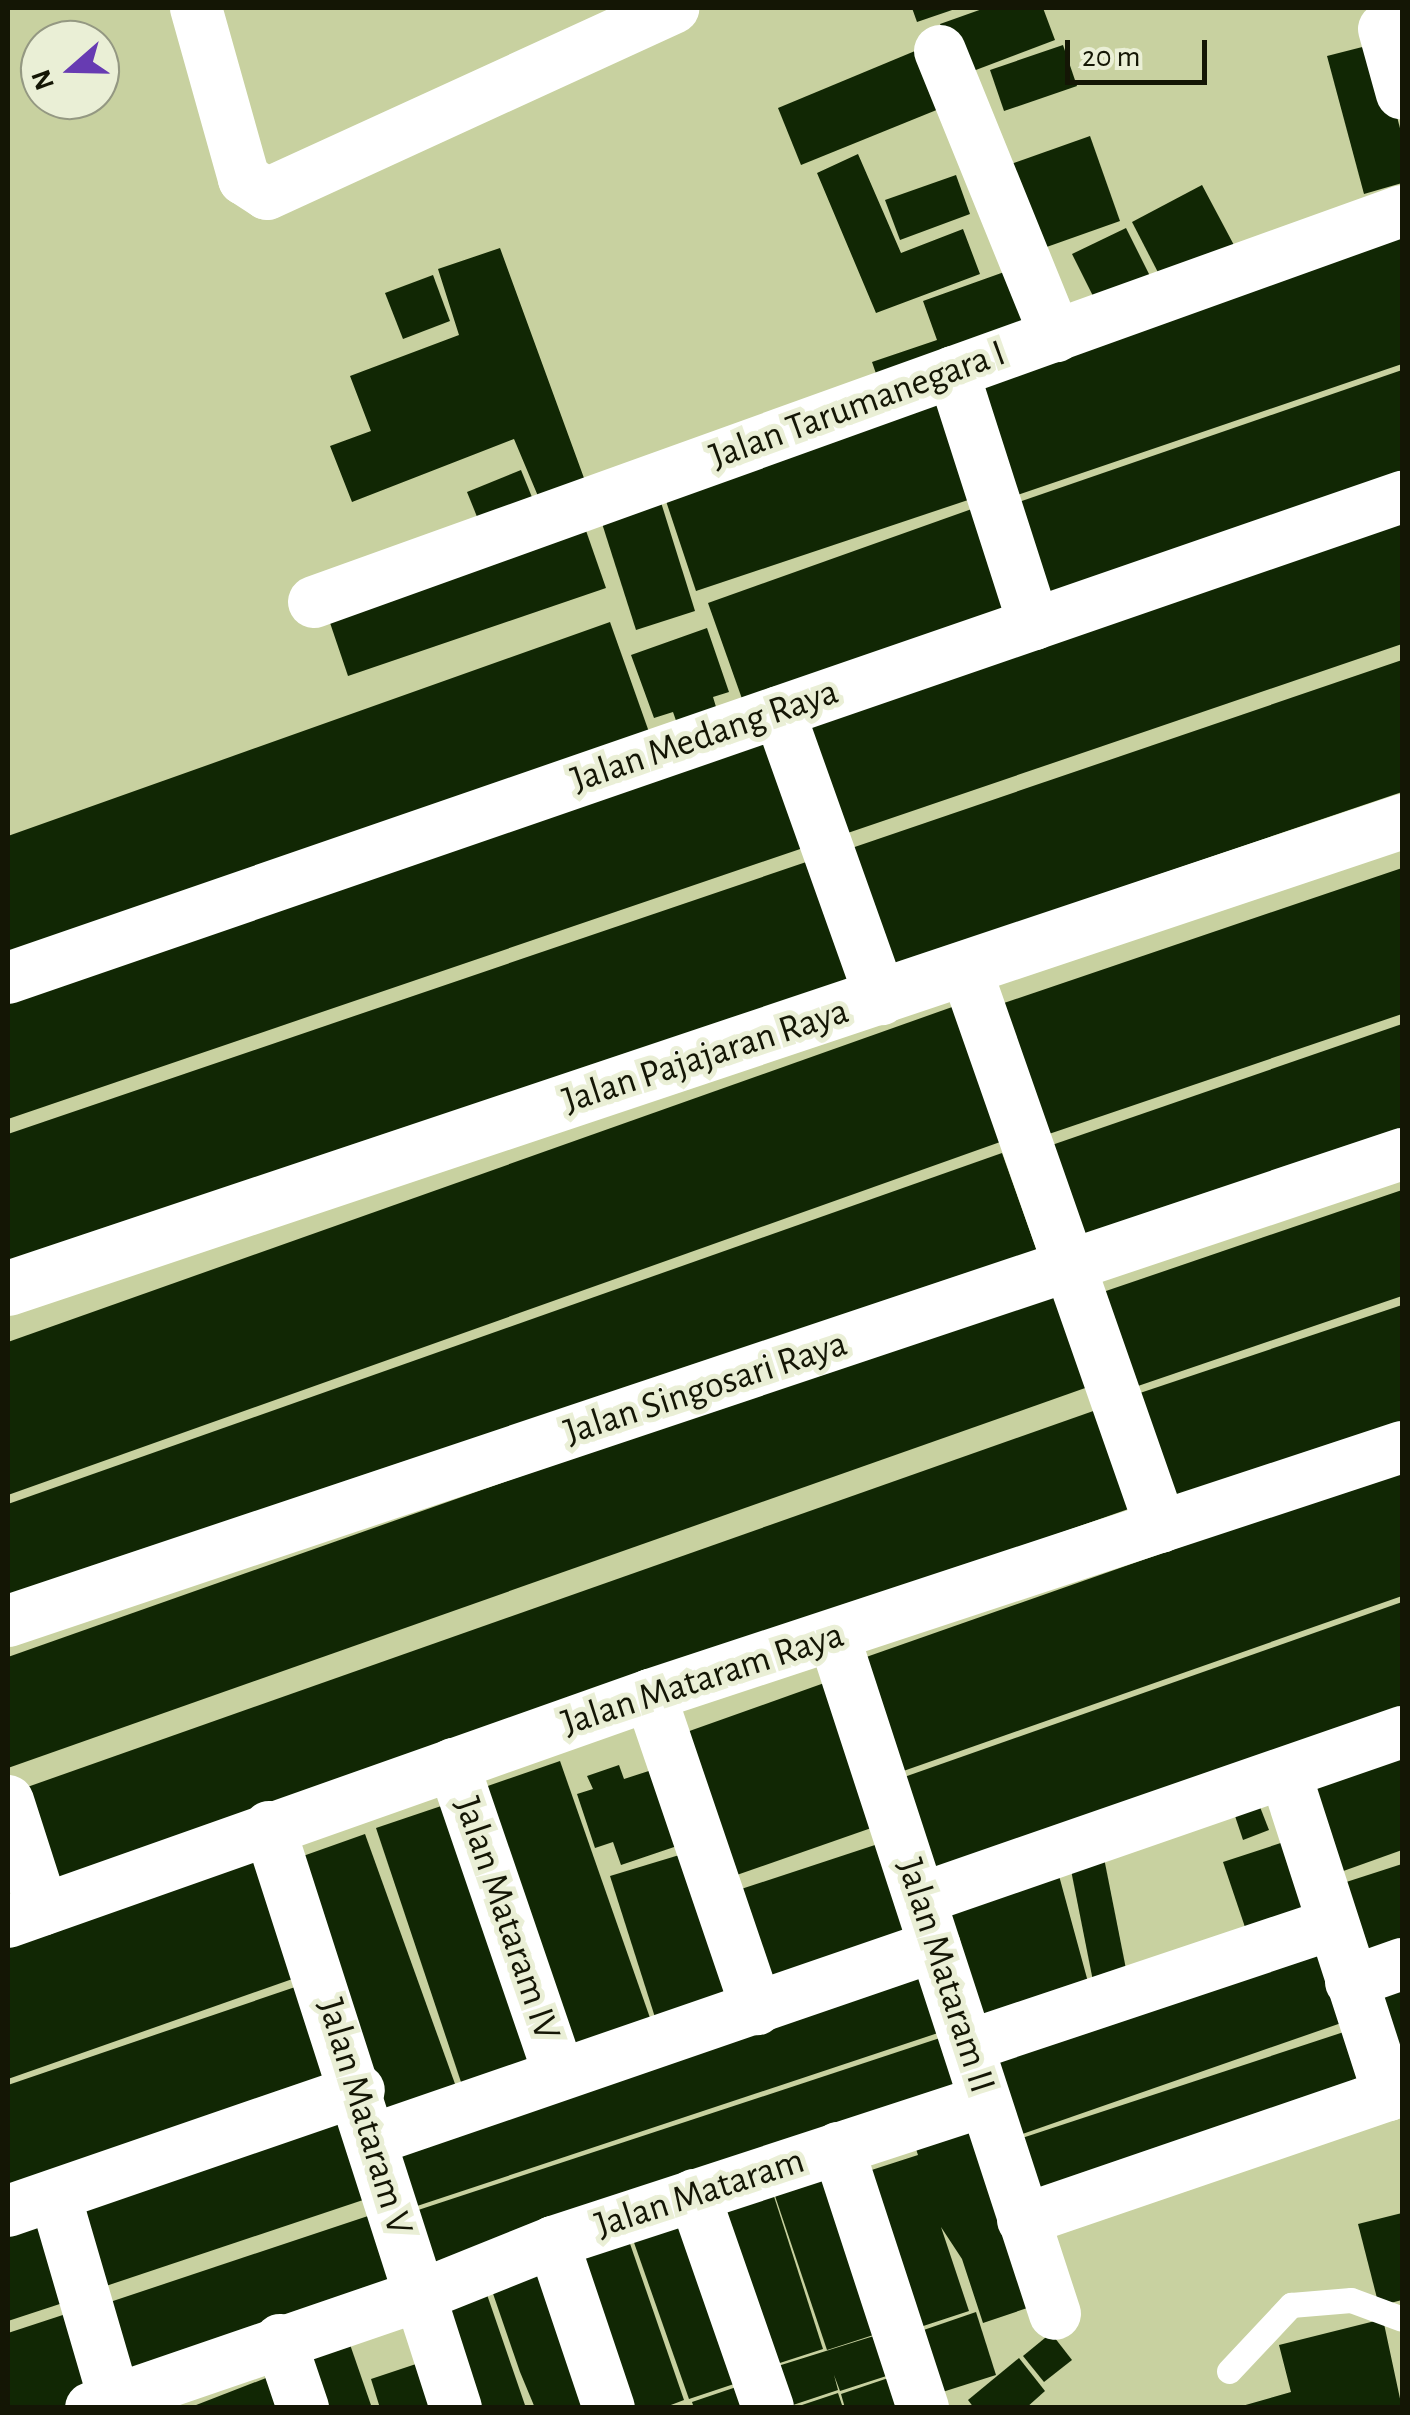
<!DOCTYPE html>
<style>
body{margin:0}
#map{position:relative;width:1410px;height:2415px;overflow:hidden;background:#c8d1a0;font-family:"Alegreya Sans",sans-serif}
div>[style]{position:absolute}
.building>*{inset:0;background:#112704}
.service>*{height:25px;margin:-12.5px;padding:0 12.5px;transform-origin:12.5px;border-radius:12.5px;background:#fff}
.minor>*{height:52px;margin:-26px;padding:0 26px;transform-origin:26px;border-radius:26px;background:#fff}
.tertiary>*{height:55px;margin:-27.5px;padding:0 27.5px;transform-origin:27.5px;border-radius:27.5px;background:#fff}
span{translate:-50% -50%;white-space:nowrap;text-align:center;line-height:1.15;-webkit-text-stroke:10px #eaefd6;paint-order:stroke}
.street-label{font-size:38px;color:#141605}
.frame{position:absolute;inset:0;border:10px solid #141605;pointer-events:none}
.north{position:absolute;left:20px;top:20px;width:100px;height:100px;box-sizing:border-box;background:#eaefd6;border:2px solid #949882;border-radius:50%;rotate:250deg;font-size:28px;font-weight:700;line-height:40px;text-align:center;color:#141605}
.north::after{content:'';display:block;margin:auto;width:35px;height:45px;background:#673bb2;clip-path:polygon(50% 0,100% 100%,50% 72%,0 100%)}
.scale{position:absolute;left:1065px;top:40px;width:142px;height:45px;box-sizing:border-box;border:5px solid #141605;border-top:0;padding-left:12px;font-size:30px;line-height:35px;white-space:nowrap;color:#141605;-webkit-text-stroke:8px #eaefd6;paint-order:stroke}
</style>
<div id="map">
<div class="building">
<div style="clip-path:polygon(912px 8px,958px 8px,917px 22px)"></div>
<div style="clip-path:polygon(985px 8px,1043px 8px,1055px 40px,960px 76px,940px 24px)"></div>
<div style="clip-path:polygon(1378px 43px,1402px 136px,1402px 183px,1364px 194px,1327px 56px)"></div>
<div style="clip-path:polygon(1063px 45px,1077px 86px,1004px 111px,990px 70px)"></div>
<div style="clip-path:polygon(915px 51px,939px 109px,801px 165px,778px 108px)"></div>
<div style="clip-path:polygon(1090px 136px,1120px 221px,1041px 249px,1011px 164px)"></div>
<div style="clip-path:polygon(858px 154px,901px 253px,963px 229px,980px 274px,876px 313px,817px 173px)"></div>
<div style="clip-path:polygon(956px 175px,970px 214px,900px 240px,885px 200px)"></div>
<div style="clip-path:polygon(1202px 185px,1235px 247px,1164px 284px,1132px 222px)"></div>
<div style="clip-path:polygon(1126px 228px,1152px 280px,1098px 306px,1072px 254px)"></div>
<div style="clip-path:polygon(1402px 232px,1402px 364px,1009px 498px,969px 380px)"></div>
<div style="clip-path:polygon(500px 248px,588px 489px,543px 508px,514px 439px,352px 502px,330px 446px,371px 431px,350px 376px,459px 335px,438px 269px)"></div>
<div style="clip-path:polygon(1007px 271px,1026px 326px,882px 391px,872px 362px,937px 340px,923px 301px)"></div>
<div style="clip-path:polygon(433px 275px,450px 321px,403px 339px,385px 293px)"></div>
<div style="clip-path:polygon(1402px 370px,1402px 487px,1049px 609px,1013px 504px)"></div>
<div style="clip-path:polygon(947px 387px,983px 495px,696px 591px,660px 483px)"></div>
<div style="clip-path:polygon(521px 470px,538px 512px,484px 534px,467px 492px)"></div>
<div style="clip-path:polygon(659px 496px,695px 611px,636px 630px,599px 514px)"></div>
<div style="clip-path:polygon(983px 505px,1020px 611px,746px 710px,708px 603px)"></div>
<div style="clip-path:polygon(1402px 512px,1402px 644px,833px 838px,792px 719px)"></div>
<div style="clip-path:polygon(583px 522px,606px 588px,348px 676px,326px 611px)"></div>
<div style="clip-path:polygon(610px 622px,649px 732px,8px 960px,8px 836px)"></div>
<div style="clip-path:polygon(707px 628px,729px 692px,713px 697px,720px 720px,680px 732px,673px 712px,654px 718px,631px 655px)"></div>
<div style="clip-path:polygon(1402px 660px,1402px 792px,881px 969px,840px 852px)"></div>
<div style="clip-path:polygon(769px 728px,809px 846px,8px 1119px,8px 987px)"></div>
<div style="clip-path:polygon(815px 859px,855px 977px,8px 1266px,8px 1134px)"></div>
<div style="clip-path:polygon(1402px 868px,1402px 1014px,1043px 1136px,998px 1005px)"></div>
<div style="clip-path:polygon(955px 1006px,1003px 1141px,8px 1495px,8px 1342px)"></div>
<div style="clip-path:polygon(1402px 1024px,1402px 1136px,1084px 1247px,1049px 1146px)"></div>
<div style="clip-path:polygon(1002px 1153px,1037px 1251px,8px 1614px,8px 1504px)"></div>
<div style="clip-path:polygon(1402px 1190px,1402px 1296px,1135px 1387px,1103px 1292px)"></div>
<div style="clip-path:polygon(1054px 1288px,1088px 1387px,8px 1768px,8px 1657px)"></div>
<div style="clip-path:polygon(1402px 1305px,1402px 1429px,1175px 1505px,1137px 1394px)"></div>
<div style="clip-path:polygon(1099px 1409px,1134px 1507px,50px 1889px,16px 1791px)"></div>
<div style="clip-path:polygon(1402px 1469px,1402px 1596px,892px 1775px,852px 1662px)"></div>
<div style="clip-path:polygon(1402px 1602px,1402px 1715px,926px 1883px,890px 1782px)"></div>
<div style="clip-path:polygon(827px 1682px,877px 1826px,731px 1877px,681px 1734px)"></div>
<div style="clip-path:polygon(1402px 1757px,1402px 1850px,1335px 1874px,1306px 1790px)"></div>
<div style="clip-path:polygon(560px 1761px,656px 2035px,575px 2063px,479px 1789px)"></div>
<div style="clip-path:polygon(619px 1765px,624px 1779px,658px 1768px,683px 1844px,621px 1865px,613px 1842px,595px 1848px,577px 1794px,593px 1789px,587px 1776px)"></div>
<div style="clip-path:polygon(456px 1801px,543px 2067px,465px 2094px,376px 1828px)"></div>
<div style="clip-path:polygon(1260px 1807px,1269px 1830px,1243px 1840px,1235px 1816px)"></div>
<div style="clip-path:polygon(365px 1834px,459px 2095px,383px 2122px,289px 1861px)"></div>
<div style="clip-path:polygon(1299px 1837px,1324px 1913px,1249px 1939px,1223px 1862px)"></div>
<div style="clip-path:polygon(884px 1842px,915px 1949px,769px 2000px,729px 1893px)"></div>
<div style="clip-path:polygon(686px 1853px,735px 2009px,660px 2033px,610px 1876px)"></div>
<div style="clip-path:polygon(1103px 1853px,1127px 1974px,1093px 1981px,1069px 1860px)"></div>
<div style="clip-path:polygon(260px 1859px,301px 1976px,8px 2079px,8px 1946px)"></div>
<div style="clip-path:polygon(1402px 1864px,1402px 1956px,1366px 1969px,1337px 1885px)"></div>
<div style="clip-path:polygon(1058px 1872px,1091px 1993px,976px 2025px,942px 1904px)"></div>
<div style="clip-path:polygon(1318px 1937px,1347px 2021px,1005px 2140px,976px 2056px)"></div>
<div style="clip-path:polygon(930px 1965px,950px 2029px,405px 2210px,383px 2146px)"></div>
<div style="clip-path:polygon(1402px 1974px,1402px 2103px,1362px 1988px)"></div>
<div style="clip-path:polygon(304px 1984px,340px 2087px,8px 2201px,8px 2085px)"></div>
<div style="clip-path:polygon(1359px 2027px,1380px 2093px,1030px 2208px,1007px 2143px)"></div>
<div style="clip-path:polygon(952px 2034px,974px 2098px,427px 2278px,406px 2214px)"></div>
<div style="clip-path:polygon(347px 2114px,375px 2196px,94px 2290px,66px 2209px)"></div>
<div style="clip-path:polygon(977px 2115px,1048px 2301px,983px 2323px,962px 2259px,941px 2227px,969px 2311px,905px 2332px,853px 2176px,918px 2155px,912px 2137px)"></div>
<div style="clip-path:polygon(837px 2162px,892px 2329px,827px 2350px,771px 2184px)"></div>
<div style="clip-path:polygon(770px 2184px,823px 2349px,758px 2370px,704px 2207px)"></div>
<div style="clip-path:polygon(383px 2211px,410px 2292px,129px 2386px,101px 2305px)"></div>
<div style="clip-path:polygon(696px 2211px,755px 2377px,689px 2399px,631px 2234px)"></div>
<div style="clip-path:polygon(1402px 2213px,1402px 2300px,1379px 2306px,1358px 2224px)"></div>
<div style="clip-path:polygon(45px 2217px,72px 2300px,8px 2321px,8px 2228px)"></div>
<div style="clip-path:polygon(627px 2235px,684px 2400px,663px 2408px,613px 2408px,561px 2259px)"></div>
<div style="clip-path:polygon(546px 2262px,599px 2408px,535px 2408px,520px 2372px,489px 2282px)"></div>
<div style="clip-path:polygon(483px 2283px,526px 2408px,462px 2408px,425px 2303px)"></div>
<div style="clip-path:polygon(75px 2311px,102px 2395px,62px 2408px,8px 2408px,8px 2333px)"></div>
<div style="clip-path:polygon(976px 2312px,996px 2375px,933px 2395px,912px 2334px)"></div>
<div style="clip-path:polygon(1383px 2319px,1402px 2408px,1235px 2408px,1291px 2392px,1279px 2345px)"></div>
<div style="clip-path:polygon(345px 2330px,372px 2408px,309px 2408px,288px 2350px)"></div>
<div style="clip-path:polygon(893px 2330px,905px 2370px,840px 2391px,834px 2375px,838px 2390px,784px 2408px,759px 2372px)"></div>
<div style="clip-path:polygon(1051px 2333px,1072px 2360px,1044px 2382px,1023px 2356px)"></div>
<div style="clip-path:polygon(1019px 2358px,1045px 2391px,1026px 2408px,974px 2408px,968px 2400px)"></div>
<div style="clip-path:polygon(428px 2360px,446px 2408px,380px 2408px,371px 2379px)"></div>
<div style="clip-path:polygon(906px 2372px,918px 2408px,845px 2408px,841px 2394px)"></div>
<div style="clip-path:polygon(266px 2378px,277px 2408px,191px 2408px,191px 2407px)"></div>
<div style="clip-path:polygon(757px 2380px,766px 2408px,694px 2408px,692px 2402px)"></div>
<div style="clip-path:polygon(838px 2393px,843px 2408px,796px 2408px,796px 2407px)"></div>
</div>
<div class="service">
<div style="left:1229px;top:2371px;width:91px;rotate:-46.8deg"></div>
<div style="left:1291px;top:2305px;width:60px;rotate:-4.8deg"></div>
<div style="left:1351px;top:2300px;width:54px;rotate:20.4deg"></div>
</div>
<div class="minor">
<div style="left:196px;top:8px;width:178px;rotate:74.3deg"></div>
<div style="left:244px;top:179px;width:27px;rotate:33deg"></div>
<div style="left:267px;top:194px;width:447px;rotate:-24.6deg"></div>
<div style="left:1384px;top:29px;width:67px;rotate:74.5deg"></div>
<div style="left:940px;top:51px;width:308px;rotate:67.9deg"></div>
<div style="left:953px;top:372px;width:265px;rotate:72.2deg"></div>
<div style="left:314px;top:602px;width:1156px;rotate:-19.77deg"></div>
<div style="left:779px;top:712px;width:305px;rotate:70.4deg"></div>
<div style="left:966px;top:970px;width:590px;rotate:70.71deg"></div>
<div style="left:8px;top:978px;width:1475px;rotate:-19.04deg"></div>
<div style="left:8px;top:1621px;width:1470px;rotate:-18.52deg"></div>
<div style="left:834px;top:1637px;width:712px;rotate:71.92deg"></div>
<div style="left:650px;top:1695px;width:332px;rotate:71.2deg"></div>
<div style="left:453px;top:1764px;width:328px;rotate:71.1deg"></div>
<div style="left:8px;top:1801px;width:114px;rotate:72.2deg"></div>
<div style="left:269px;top:1827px;width:610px;rotate:72.16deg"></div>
<div style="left:920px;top:1899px;width:510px;rotate:-19.11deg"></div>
<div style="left:8px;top:1922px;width:681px;rotate:-19.47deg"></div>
<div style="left:650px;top:1695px;width:792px;rotate:-18.25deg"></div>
<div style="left:1351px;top:1982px;width:54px;rotate:-19.4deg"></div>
<div style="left:968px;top:2046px;width:384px;rotate:-18.5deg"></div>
<div style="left:374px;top:2139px;width:593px;rotate:-18.98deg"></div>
<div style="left:838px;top:2148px;width:274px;rotate:71.9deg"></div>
<div style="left:694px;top:2195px;width:225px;rotate:70.8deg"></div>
<div style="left:55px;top:2196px;width:221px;rotate:73.7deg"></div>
<div style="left:8px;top:2211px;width:371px;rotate:-19deg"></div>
<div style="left:1023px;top:2220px;width:387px;rotate:-18.9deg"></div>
<div style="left:1389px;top:2095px;width:338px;rotate:-107.9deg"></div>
<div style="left:553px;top:2242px;width:175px;rotate:71.4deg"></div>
<div style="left:280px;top:2340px;width:72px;rotate:71.3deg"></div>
<div style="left:91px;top:2408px;width:347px;rotate:-18.9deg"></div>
<div style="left:419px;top:2296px;width:144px;rotate:-21.9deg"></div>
<div style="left:553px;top:2242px;width:454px;rotate:-18.1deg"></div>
</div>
<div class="tertiary">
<div style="left:8px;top:1288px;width:1470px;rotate:-18.52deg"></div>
</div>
<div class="street-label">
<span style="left:858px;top:406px;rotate:-20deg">Jalan Tarumanegara I</span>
<span style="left:705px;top:737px;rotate:-19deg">Jalan Medang Raya</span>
<span style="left:706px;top:1057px;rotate:-18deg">Jalan Pajajaran Raya</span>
<span style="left:706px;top:1389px;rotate:-18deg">Jalan Singosari Raya</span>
<span style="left:703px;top:1680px;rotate:-18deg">Jalan Mataram Raya</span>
<span style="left:506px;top:1919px;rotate:71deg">Jalan Mataram IV</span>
<span style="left:945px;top:1976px;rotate:72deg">Jalan Mataram II</span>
<span style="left:364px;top:2117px;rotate:73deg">Jalan Mataram V</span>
<span style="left:700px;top:2194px;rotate:-18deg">Jalan Mataram</span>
</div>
<div class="frame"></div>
<div class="north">N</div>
<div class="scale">20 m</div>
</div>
